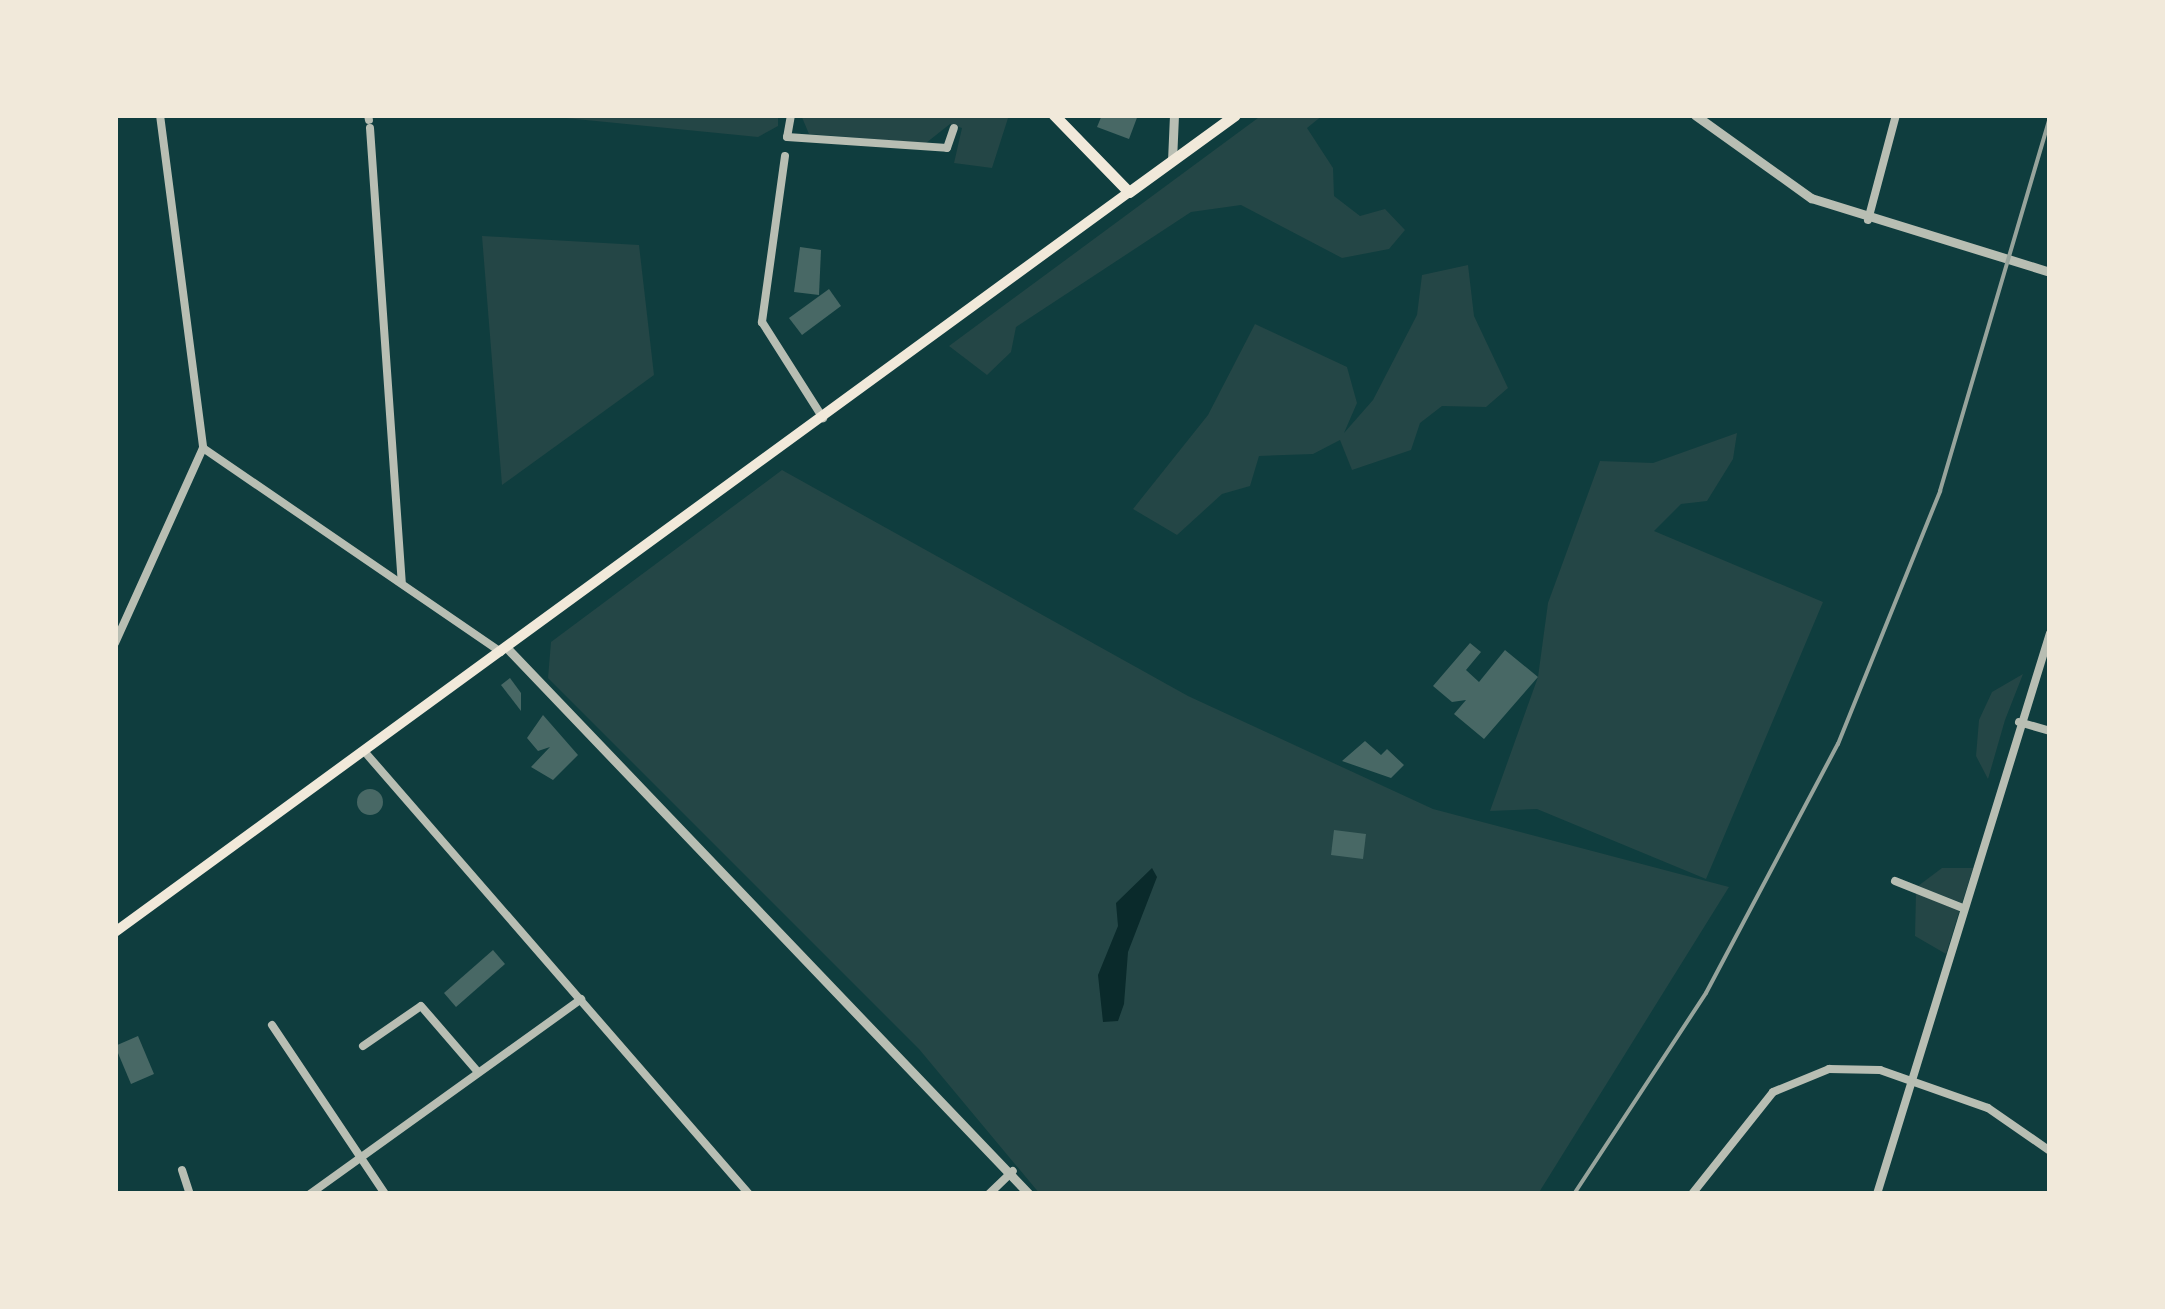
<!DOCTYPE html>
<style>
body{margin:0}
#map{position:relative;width:2165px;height:1309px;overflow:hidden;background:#0f3d3e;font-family:"Alegreya Sans",sans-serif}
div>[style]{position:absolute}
.green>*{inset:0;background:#244646}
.water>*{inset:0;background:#0a2a2b}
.building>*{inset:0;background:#486865}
.round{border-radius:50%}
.minor>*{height:8px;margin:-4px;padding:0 4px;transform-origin:4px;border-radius:4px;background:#b8beb3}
.tertiary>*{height:9px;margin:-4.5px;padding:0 4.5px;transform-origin:4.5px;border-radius:4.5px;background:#b8beb3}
.secondary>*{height:10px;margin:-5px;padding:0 5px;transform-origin:5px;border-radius:5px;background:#f1e9da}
.primary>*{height:11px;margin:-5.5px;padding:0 5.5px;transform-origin:5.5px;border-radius:5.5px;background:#f1e9da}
.rail>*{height:4px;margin:-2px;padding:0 2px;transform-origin:2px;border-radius:2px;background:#97a49c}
span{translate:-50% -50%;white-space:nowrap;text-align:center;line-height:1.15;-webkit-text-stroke:10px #f1e9da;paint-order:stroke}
.frame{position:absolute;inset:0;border:118px solid #f1e9da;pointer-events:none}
</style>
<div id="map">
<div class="green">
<div style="clip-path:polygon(535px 115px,778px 115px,778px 126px,758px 137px)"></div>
<div style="clip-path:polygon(801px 115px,1009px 115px,992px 168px,954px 163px,962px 128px,950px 124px,926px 143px,809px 134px)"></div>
<div style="clip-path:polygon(1262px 115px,1323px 115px,1307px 128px,1333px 168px,1334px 196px,1360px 216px,1385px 209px,1405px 230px,1389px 249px,1342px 258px,1241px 205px,1191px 212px,1016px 327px,1011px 352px,987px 375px,949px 346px)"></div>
<div style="clip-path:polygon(482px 236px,639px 245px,654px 375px,502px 485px)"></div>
<div style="clip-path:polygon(1468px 265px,1474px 316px,1508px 388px,1486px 407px,1442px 406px,1420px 423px,1411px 450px,1352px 470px,1340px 440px,1313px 454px,1259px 456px,1250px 486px,1222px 494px,1177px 535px,1133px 509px,1208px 415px,1255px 324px,1347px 367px,1357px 403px,1344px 433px,1373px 400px,1417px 315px,1422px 275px)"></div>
<div style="clip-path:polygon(1737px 433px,1733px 459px,1707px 501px,1681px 504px,1654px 531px,1823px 602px,1706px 879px,1537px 809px,1490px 811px,1538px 677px,1548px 603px,1600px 461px,1653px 463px)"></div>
<div style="clip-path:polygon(782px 470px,1188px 696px,1433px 809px,1729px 887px,1538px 1194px,1040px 1194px,919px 1049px,548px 678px,551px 642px)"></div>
<div style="clip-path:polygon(2023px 674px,2005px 720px,1988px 779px,1976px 756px,1979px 720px,1992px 692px)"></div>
<div style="clip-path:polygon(1942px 868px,1973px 868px,1962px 903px,1918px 886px)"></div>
<div style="clip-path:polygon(1916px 893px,1960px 909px,1946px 954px,1915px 936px)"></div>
</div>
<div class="water">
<div style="clip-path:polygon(1152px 868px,1157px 877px,1128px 952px,1124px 1004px,1118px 1021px,1103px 1022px,1098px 975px,1118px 926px,1116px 903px)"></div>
</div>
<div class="building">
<div style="clip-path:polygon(1102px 115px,1138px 115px,1129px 139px,1097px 127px)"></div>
<div style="clip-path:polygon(800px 247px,821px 250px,819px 295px,794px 292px)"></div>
<div style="clip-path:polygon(829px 289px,841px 306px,802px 335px,789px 318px)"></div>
<div style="clip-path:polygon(1470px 643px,1481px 652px,1466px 670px,1479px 682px,1505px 650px,1538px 677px,1484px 739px,1454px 714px,1466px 700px,1452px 702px,1433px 686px)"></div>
<div style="clip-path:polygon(510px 678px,521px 693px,521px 711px,501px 685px)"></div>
<div style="clip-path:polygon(543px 715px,578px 755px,553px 780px,531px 767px,550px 747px,538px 751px,527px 738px)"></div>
<div style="clip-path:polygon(1365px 741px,1381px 755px,1387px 749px,1404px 765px,1391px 778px,1342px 761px)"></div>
<div class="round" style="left:357px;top:789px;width:26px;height:26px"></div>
<div style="clip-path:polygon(1334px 830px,1366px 834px,1363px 859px,1331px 855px)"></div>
<div style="clip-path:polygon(493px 950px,505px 964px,456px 1007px,444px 993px)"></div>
<div style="clip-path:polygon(138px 1036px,154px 1074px,131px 1084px,115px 1046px)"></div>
</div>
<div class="minor">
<div style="left:160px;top:115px;width:336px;rotate:82.6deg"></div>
<div style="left:368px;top:115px;width:5px;rotate:79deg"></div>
<div style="left:791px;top:115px;width:22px;rotate:100deg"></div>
<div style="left:787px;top:137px;width:160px;rotate:3.9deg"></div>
<div style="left:947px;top:148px;width:21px;rotate:-71deg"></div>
<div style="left:370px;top:128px;width:455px;rotate:86deg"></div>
<div style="left:785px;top:156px;width:168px;rotate:97.9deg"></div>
<div style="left:762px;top:322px;width:114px;rotate:57.6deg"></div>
<div style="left:1868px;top:220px;width:109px;rotate:-75.1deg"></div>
<div style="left:203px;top:448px;width:361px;rotate:34.4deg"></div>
<div style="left:115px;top:643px;width:214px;rotate:-65.7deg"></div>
<div style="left:2019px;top:722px;width:32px;rotate:16deg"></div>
<div style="left:364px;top:751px;width:587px;rotate:49.01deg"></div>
<div style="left:1895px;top:881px;width:73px;rotate:21.7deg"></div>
<div style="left:272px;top:1025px;width:203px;rotate:56.2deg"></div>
<div style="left:363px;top:1046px;width:70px;rotate:-34.6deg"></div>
<div style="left:421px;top:1006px;width:87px;rotate:49.2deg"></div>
<div style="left:182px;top:1170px;width:25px;rotate:72deg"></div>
<div style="left:310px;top:1194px;width:334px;rotate:-35.7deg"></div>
<div style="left:989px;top:1194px;width:33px;rotate:-44deg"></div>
<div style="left:1692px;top:1194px;width:130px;rotate:-51.5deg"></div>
<div style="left:1773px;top:1092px;width:61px;rotate:-22.3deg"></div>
<div style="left:1829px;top:1069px;width:51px;rotate:1.1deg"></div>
<div style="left:1880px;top:1070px;width:114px;rotate:19.4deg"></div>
<div style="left:1988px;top:1108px;width:75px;rotate:34.7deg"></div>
<div style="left:1877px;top:1194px;width:587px;rotate:-72.86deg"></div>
</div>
<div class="tertiary">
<div style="left:1695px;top:115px;width:143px;rotate:35.6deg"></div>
<div style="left:1811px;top:198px;width:250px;rotate:17.2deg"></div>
<div style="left:1172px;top:161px;width:46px;rotate:-87.5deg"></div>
<div style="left:507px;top:648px;width:755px;rotate:46.29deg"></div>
</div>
<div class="secondary">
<div style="left:115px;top:932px;width:1255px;rotate:-36.12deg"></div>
</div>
<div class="primary">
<div style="left:1054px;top:115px;width:107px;rotate:45.8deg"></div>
<div style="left:1129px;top:192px;width:131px;rotate:-36deg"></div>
</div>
<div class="rail">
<div style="left:1574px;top:1194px;width:240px;rotate:-56.7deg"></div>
<div style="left:1706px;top:993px;width:282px;rotate:-62.1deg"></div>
<div style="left:1838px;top:744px;width:273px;rotate:-68deg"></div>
<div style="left:1940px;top:491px;width:390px;rotate:-73.6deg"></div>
</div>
<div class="frame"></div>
</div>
